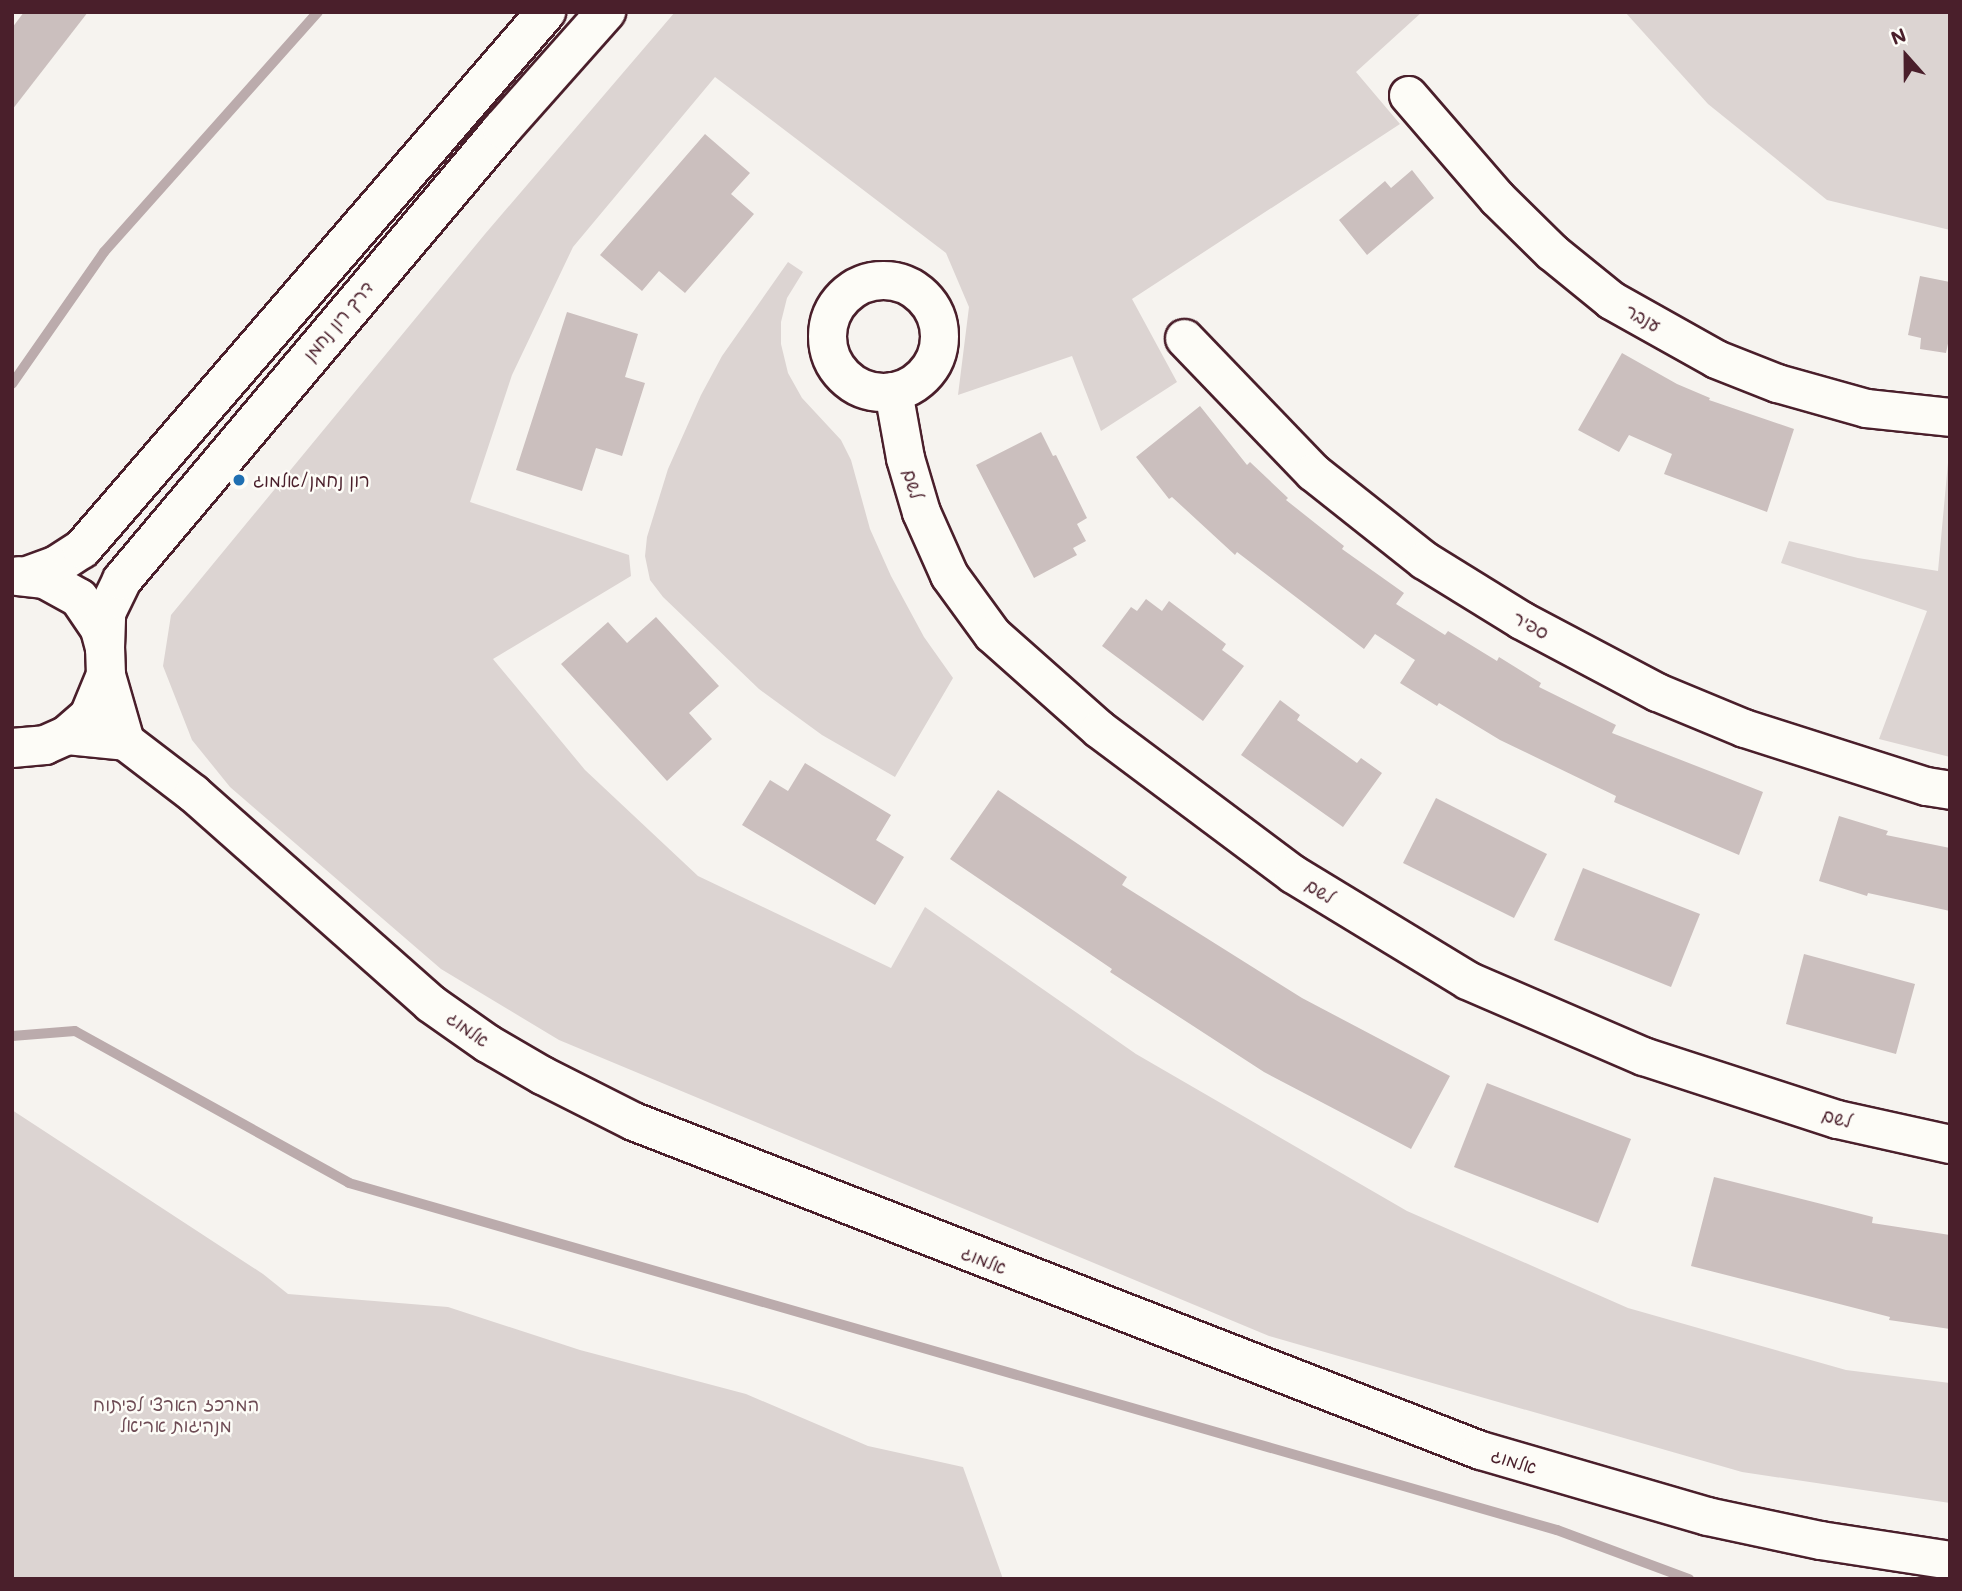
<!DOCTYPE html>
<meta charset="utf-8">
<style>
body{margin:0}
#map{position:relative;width:1962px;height:1591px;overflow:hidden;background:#f6f3ef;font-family:Mali,"Playpen Sans Hebrew",sans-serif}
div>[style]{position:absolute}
.green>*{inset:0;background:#dcd4d2}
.stream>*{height:10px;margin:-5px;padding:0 5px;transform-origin:5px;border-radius:5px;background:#bbabac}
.building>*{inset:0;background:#cbbfbe}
.roads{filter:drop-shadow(2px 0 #4a1f2b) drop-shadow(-2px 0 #4a1f2b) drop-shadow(0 2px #4a1f2b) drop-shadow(0 -2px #4a1f2b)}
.minor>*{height:37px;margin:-18.5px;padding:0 18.5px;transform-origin:18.5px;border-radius:18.5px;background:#fdfcf7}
.minor>.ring{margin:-18.5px;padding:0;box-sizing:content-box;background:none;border:37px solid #fdfcf7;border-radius:50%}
.secondary>*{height:38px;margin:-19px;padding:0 19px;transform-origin:19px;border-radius:19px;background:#fdfcf7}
.dots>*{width:19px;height:19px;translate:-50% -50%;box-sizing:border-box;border:4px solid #fdfcf7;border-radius:50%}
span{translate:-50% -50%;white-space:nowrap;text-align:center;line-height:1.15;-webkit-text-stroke:5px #fdfcf7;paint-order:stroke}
.street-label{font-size:18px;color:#4a1f2b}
.poi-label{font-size:18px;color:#4a1f2b}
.left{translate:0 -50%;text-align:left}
.park-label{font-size:18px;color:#6e4c55}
.frame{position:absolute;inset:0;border:14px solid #4a1f2b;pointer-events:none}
.north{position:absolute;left:1871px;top:21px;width:70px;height:70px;-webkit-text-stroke:5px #fdfcf7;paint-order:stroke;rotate:339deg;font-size:19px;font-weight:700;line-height:28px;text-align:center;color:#4a1f2b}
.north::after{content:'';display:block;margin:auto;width:24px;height:32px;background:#4a1f2b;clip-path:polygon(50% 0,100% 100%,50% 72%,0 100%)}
</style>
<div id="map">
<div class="green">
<div style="clip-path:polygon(675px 12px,1422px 12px,1356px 72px,1400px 124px,1132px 299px,1177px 382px,1101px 431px,1072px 356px,958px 395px,969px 307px,946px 253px,715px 77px,573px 247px,512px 375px,470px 502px,629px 555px,631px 576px,493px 659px,585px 770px,698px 876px,891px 968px,925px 907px,1136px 1054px,1407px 1211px,1628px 1308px,1846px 1370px,1950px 1383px,1950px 1503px,1742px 1472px,1269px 1336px,559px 1040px,441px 969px,230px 787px,192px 740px,163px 666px,171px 615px,485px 234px)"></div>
<div style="clip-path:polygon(1625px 12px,1950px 12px,1950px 230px,1827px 200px,1708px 104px)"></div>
<div style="clip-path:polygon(788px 262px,803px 272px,787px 298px,781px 322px,781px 344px,788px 373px,802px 398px,841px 440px,851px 460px,870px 529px,891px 576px,924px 637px,953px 678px,895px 777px,822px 735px,759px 689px,663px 597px,650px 580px,645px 556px,647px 537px,668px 469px,701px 395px,722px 356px)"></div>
<div style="clip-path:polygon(1950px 441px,1950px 757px,1879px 739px,1927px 611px,1781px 563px,1789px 541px,1858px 558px,1938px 571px)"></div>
<div style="clip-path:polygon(12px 1110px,263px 1274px,288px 1294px,448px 1307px,580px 1350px,746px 1394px,868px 1446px,963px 1467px,1003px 1579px,12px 1579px)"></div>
</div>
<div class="stream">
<div style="left:12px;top:384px;width:161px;rotate:-55.1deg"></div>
<div style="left:104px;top:252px;width:322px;rotate:-48.3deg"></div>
<div style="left:12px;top:1036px;width:63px;rotate:-4.5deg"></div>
<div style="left:75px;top:1031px;width:313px;rotate:29deg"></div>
<div style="left:349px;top:1183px;width:1257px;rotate:16.03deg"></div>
<div style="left:1557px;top:1530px;width:141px;rotate:20.4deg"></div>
</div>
<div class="building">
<div style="clip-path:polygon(24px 12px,88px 12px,12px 110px,12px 28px)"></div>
<div style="clip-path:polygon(705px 134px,750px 173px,731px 194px,754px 214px,685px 293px,659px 271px,642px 291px,600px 255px)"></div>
<div style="clip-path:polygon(1412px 170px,1434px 198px,1367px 255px,1339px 220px,1385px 181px,1391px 188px)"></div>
<div style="clip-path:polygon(1920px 276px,1950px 282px,1950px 334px,1946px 353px,1920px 349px,1921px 338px,1908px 335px)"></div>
<div style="clip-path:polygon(567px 312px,638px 334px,625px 377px,645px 383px,622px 456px,596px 448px,582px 491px,516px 470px)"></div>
<div style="clip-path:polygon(1622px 353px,1677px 384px,1710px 398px,1709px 400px,1794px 429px,1767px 512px,1664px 474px,1672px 454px,1629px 435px,1619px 452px,1578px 430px)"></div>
<div style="clip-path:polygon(1200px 406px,1247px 465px,1250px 462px,1288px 498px,1286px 500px,1344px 546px,1342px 549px,1404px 593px,1396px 604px,1445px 635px,1448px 631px,1497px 661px,1499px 657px,1541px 683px,1539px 687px,1616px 725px,1612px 733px,1763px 792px,1739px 855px,1614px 802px,1616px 796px,1500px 740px,1439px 703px,1437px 706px,1400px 683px,1415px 660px,1375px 634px,1364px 649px,1237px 552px,1235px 555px,1172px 497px,1169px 499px,1136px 457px)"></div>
<div style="clip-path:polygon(1041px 432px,1053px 456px,1056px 455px,1087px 518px,1077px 524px,1086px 541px,1073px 548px,1077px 555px,1034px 578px,976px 465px)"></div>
<div style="clip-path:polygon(1146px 599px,1162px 611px,1169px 601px,1226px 644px,1222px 650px,1244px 666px,1203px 721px,1102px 646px,1131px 607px,1137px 611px)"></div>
<div style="clip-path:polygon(656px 617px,719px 686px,689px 713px,712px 739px,667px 781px,561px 664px,608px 622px,627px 643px)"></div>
<div style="clip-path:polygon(1280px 700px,1300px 715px,1297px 720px,1357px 763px,1361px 758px,1382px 773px,1343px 827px,1241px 755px)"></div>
<div style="clip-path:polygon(805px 763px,891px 815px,876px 840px,904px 857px,875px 905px,742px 825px,770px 780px,788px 791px)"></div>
<div style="clip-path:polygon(998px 790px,1127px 877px,1122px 885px,1302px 998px,1450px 1076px,1411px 1149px,1264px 1072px,1110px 972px,1112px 969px,950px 859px)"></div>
<div style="clip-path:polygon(1436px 798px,1547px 854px,1514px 918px,1403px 863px)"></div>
<div style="clip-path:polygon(1839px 816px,1888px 831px,1886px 835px,1950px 848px,1950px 911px,1868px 893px,1867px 896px,1819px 881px)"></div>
<div style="clip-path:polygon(1583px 868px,1700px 914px,1671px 987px,1554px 940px)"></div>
<div style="clip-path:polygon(1804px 954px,1915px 984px,1896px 1054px,1786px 1024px)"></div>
<div style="clip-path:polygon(1487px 1083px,1631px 1139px,1598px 1223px,1454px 1167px)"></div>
<div style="clip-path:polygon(1714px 1177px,1873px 1217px,1872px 1223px,1950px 1235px,1950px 1329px,1889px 1320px,1890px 1317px,1691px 1266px)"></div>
</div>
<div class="roads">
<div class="minor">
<div style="left:1408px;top:95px;width:136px;rotate:49.2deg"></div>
<div style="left:1497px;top:198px;width:77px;rotate:44.5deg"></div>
<div style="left:1552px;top:252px;width:76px;rotate:39.1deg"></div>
<div style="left:1611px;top:300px;width:120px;rotate:29.3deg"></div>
<div style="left:1716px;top:359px;width:66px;rotate:21.5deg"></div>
<div style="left:1777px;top:383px;width:92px;rotate:15.7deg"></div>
<div style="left:1866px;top:408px;width:84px;rotate:6.1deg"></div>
<div class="ring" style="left:827px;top:280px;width:75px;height:75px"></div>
<div style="left:1184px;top:338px;width:186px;rotate:46.1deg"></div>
<div style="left:1313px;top:472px;width:142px;rotate:38.4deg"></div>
<div style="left:1424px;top:560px;width:114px;rotate:31.7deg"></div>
<div style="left:1521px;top:620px;width:154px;rotate:27.9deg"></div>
<div style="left:1657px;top:692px;width:94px;rotate:22.5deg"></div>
<div style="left:1744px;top:728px;width:191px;rotate:17.7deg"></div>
<div style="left:1926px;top:786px;width:24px;rotate:9deg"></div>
<div style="left:893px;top:391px;width:68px;rotate:79.8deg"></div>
<div style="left:905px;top:458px;width:56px;rotate:73.5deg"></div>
<div style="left:921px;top:512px;width:69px;rotate:66deg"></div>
<div style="left:949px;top:575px;width:73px;rotate:53.9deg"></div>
<div style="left:992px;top:634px;width:143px;rotate:41.6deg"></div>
<div style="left:1099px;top:729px;width:242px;rotate:36.8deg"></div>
<div style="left:1293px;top:874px;width:204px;rotate:31.3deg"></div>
<div style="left:1467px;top:980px;width:192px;rotate:23.4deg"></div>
<div style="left:1643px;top:1056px;width:204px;rotate:18deg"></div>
<div style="left:1837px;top:1119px;width:116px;rotate:12.5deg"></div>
<div style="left:106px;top:675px;width:69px;rotate:73.9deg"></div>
<div style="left:67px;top:735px;width:58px;rotate:5.9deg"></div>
<div style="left:125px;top:741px;width:86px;rotate:37.4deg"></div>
<div style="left:193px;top:793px;width:317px;rotate:41.5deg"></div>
<div style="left:430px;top:1003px;width:70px;rotate:35.1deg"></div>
<div style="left:487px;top:1043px;width:64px;rotate:30.2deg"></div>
<div style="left:542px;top:1075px;width:102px;rotate:26.8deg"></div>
<div style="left:633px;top:1121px;width:909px;rotate:21.23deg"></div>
<div style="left:1480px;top:1450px;width:236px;rotate:16.2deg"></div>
<div style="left:1707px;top:1516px;width:116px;rotate:12deg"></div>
<div style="left:1820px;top:1540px;width:132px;rotate:8.7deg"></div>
</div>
<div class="secondary">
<div style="left:27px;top:576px;width:32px;rotate:-20deg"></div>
<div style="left:57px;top:565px;width:30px;rotate:-33deg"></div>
<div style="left:82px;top:549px;width:710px;rotate:-49.17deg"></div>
<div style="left:105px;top:648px;width:35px;rotate:-88deg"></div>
<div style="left:106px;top:613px;width:37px;rotate:-64deg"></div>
<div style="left:122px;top:580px;width:590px;rotate:-49.88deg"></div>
<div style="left:502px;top:129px;width:157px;rotate:-48.4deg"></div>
<div style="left:12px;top:748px;width:33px;rotate:-5deg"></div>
<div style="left:45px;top:745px;width:24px;rotate:-24deg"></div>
<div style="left:67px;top:735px;width:29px;rotate:-41deg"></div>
<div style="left:89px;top:716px;width:44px;rotate:-67.5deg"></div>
<div style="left:106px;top:675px;width:27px;rotate:-92deg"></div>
<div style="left:105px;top:648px;width:20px;rotate:-105deg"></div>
<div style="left:100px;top:629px;width:37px;rotate:-124deg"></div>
<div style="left:79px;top:598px;width:39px;rotate:-151deg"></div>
<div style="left:45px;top:579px;width:27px;rotate:-174deg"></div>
</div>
</div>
<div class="dots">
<div style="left:239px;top:480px;background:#1f6fb2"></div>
</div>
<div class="street-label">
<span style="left:1643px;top:318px;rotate:29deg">ענבר</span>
<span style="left:338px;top:321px;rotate:-50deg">דרך רון נחמן</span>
<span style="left:913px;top:484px;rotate:74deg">לשם</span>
<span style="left:1531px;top:625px;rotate:29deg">ספיר</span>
<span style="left:1320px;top:891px;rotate:32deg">לשם</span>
<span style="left:468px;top:1029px;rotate:35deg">אלמוג</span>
<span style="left:1837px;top:1118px;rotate:15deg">לשם</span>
<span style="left:984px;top:1260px;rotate:21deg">אלמוג</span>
<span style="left:1514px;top:1461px;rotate:17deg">אלמוג</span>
</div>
<div class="poi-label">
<span class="left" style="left:253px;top:480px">רון נחמן/אלמוג</span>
</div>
<div class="park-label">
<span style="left:176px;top:1415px">המרכז הארצי לפיתוח<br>מנהיגות אריאל</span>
</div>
<div class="frame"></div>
<div class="north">N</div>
</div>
